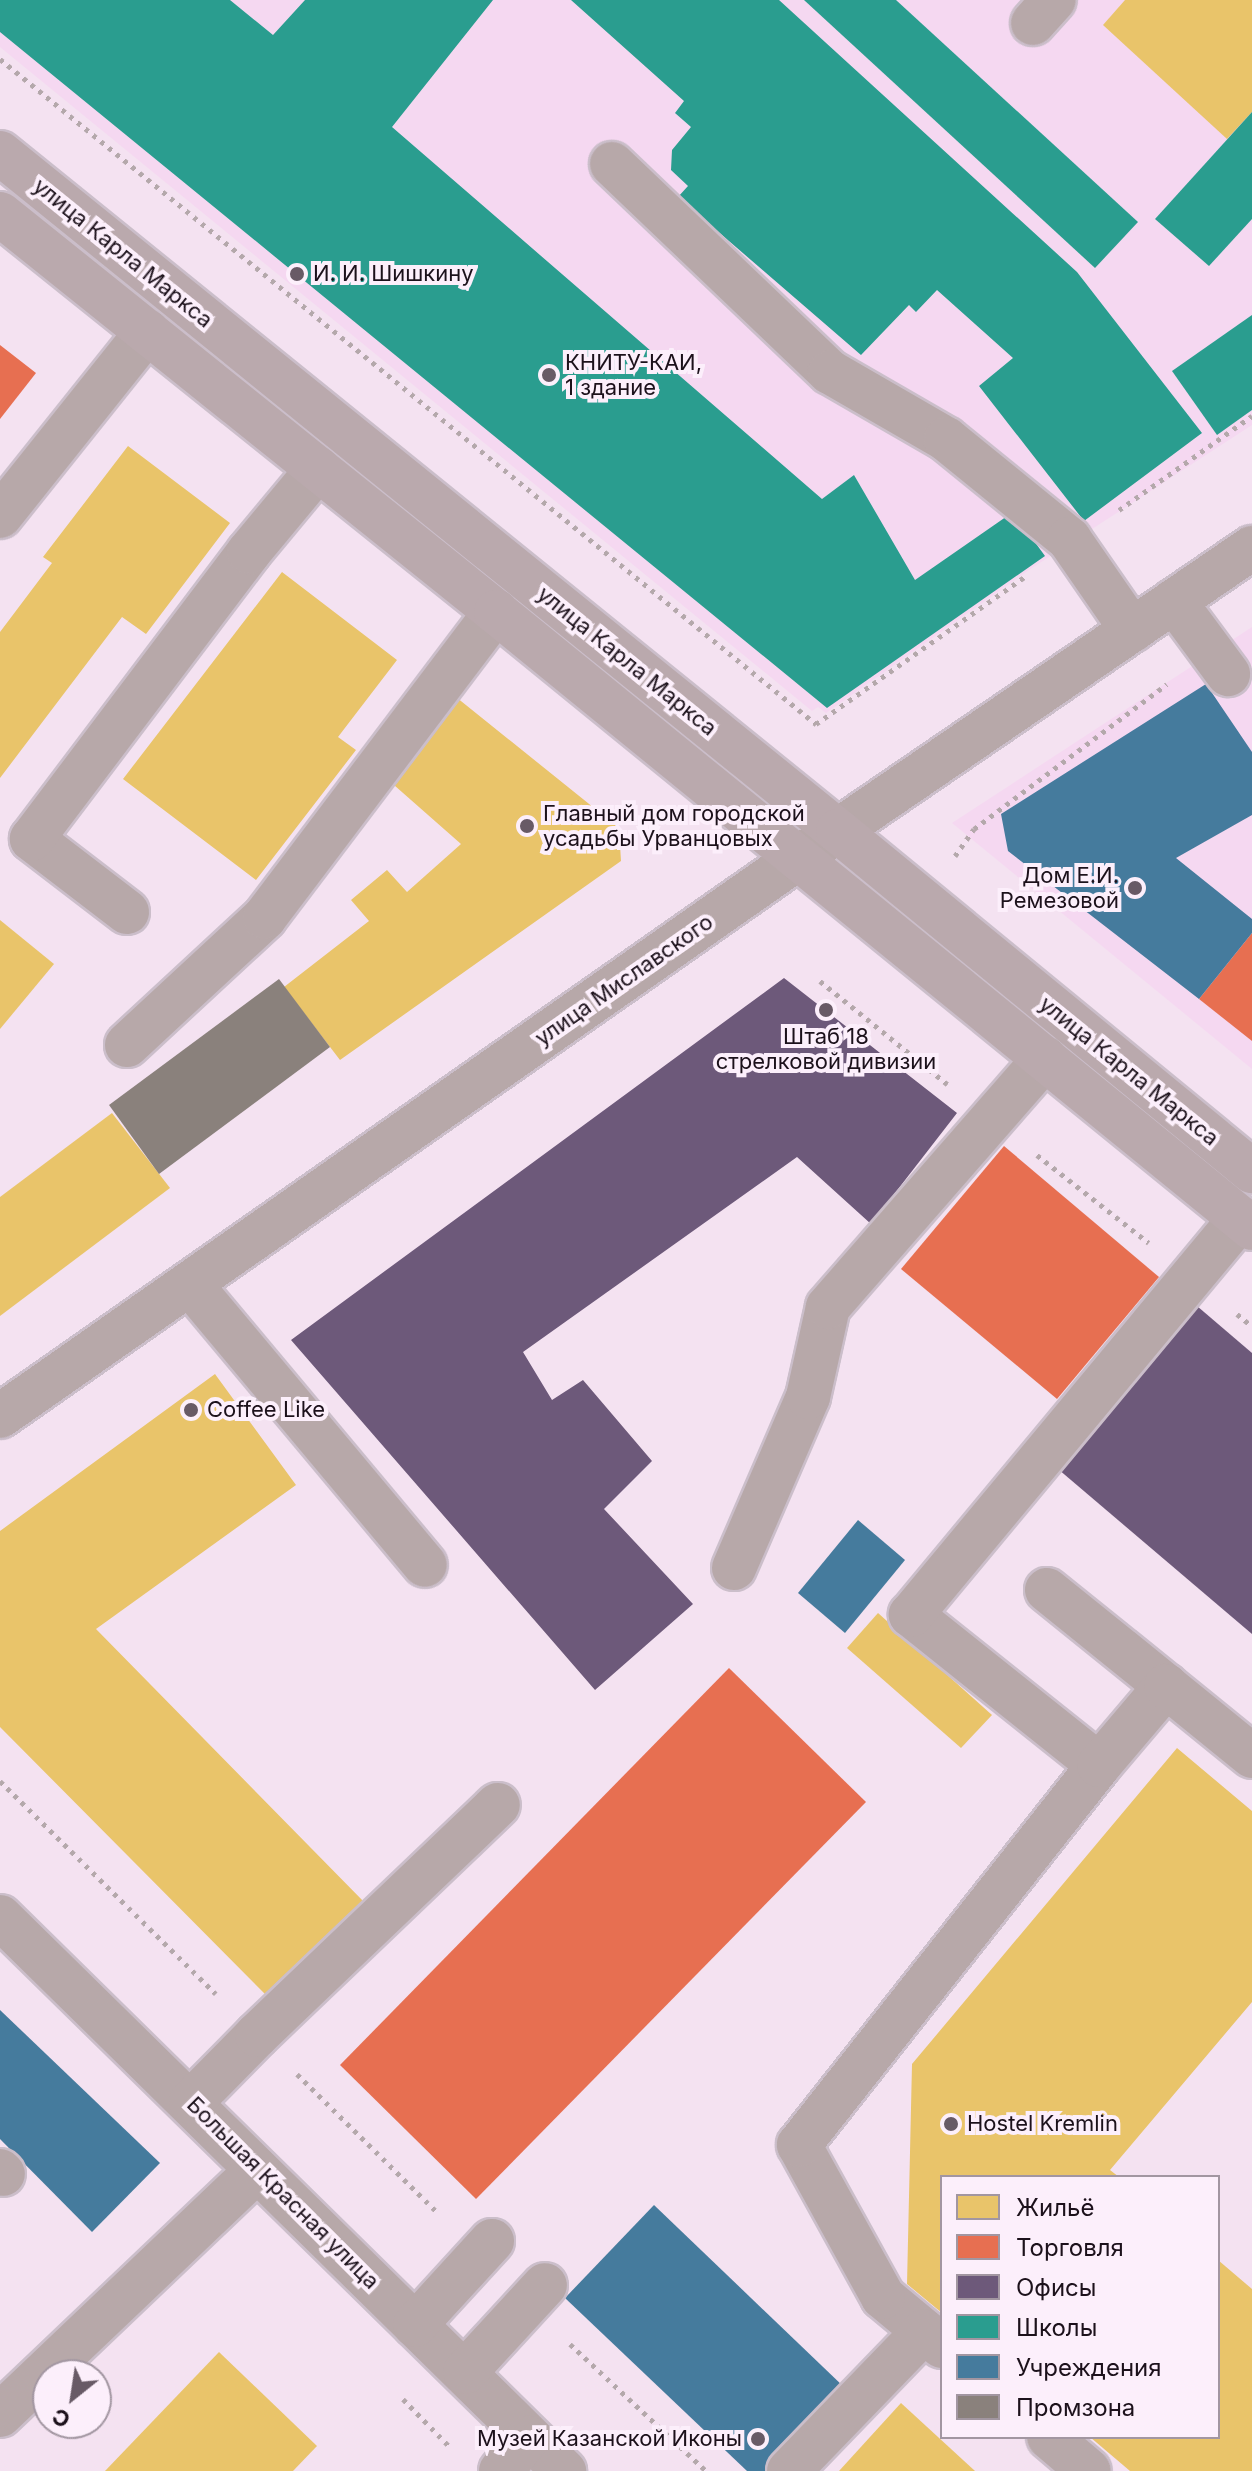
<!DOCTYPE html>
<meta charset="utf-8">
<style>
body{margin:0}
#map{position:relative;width:1252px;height:2471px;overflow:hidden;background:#f4e2f1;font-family:Inter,sans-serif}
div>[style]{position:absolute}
.built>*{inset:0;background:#f5d8f1}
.homes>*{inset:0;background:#e9c46a}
.shops>*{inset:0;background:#e76f51}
.offices>*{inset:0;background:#6d597a}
.schools>*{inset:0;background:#2a9d8f}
.public>*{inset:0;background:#457b9d}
.industry>*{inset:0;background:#8a817c}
.path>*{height:5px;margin-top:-2.5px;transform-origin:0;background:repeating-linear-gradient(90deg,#b4a8ab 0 4px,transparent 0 10px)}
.roads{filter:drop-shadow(2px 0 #cbbeca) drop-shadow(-2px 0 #cbbeca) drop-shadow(0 2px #cbbeca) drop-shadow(0 -2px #cbbeca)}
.minor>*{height:44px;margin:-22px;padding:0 22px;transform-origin:22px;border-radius:22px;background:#b7a8a9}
.major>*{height:44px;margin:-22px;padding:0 22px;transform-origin:22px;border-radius:22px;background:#baa9ad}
.dots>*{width:22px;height:22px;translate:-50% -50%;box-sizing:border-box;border:4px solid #fceffb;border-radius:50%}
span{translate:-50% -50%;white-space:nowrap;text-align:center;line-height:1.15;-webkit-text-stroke:8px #fceffb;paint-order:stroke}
.street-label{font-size:22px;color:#1c111b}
.poi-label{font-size:22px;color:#1c111b}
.left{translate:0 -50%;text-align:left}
.right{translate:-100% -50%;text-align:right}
.legend{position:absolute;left:940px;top:2175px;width:280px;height:264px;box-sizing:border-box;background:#fceffb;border:2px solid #a296a1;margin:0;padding:10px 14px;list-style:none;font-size:24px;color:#1c111b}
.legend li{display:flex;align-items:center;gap:16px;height:40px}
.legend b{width:40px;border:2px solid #a296a1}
.north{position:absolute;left:32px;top:2359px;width:80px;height:80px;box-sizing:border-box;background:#fceffb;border:2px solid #a296a1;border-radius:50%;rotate:210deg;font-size:22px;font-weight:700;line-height:32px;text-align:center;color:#1c111b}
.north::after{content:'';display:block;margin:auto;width:28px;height:36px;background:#685a66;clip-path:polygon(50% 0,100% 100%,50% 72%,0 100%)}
</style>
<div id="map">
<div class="built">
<div style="clip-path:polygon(0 0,1252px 0,1252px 425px,1029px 570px,826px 713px,818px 707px,812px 711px,0 47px)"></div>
<div style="clip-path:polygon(1252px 627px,1252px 1069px,952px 823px)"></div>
</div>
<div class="homes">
<div style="clip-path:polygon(1125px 0,1252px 0,1252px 112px,1227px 139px,1103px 25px)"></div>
<div style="clip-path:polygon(128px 446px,230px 523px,146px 634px,122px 617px,0 778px,0 632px,52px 563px,43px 557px)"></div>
<div style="clip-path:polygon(282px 572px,397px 660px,338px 737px,356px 750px,256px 880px,123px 779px)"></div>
<div style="clip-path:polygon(451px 693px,619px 828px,621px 861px,340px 1060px,284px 987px,369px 921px,351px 900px,387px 870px,407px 892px,461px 844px,386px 778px)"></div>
<div style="clip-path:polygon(0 920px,54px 964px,0 1029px)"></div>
<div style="clip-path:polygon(112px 1113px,170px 1188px,0 1316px,0 1197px)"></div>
<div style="clip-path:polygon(215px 1374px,296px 1485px,96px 1629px,366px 1904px,269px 1998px,0 1727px,0 1531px)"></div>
<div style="clip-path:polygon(878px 1613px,992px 1715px,961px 1748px,847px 1648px)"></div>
<div style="clip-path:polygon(1177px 1748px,1252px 1811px,1252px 2002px,1110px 2170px,1119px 2177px,942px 2177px,942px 2313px,907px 2284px,912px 2064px)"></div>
<div style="clip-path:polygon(1218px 2260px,1252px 2289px,1252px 2471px,1130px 2471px,1090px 2437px,1218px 2437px)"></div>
<div style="clip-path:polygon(219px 2352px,317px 2446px,293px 2471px,105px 2471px)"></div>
<div style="clip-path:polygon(901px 2403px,975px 2471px,839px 2471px)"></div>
</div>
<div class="shops">
<div style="clip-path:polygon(0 345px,36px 373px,0 419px)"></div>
<div style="clip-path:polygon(1252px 933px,1252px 1041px,1199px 999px)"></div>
<div style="clip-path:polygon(1004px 1146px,1159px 1277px,1057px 1399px,901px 1269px)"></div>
<div style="clip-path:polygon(729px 1668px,866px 1802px,476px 2199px,340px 2065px)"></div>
</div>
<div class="offices">
<div style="clip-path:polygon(784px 978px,957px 1113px,871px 1224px,797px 1157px,523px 1352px,552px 1400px,583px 1380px,652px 1461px,604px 1509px,693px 1604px,595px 1690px,291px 1340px)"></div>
<div style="clip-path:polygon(1197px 1306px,1252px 1353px,1252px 1634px,1058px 1469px)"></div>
</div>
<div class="schools">
<div style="clip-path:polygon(0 0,230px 0,273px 35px,305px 0,493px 0,392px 127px,822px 499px,854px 475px,915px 580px,1013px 512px,1045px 556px,827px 708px,0 32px)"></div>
<div style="clip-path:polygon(571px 0,779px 0,1077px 272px,1202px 433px,1084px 521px,979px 386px,1013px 358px,937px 290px,916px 312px,909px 305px,861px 355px,678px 197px,688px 186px,671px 170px,672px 150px,691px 127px,675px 113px,684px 101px)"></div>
<div style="clip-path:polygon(804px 0,896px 0,1138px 222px,1095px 268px)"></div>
<div style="clip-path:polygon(1252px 112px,1252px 219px,1209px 266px,1155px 219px)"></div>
<div style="clip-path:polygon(1252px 315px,1252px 410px,1217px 435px,1172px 371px)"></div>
</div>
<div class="public">
<div style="clip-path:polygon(1206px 684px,1252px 752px,1252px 815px,1176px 858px,1252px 919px,1252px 933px,1199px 999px,1008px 851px,1001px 814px)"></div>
<div style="clip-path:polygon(858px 1520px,905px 1560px,845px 1633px,798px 1593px)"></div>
<div style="clip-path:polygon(0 2010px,160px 2163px,92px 2232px,0 2139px)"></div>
<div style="clip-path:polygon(654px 2205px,845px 2388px,765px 2471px,747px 2471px,565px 2298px)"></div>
</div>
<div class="industry">
<div style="clip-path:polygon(279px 979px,330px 1047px,159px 1174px,109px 1105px)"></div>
</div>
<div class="path">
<div style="left:0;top:59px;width:1053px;rotate:39.18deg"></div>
<div style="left:816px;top:724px;width:257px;rotate:-35.2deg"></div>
<div style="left:1119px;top:510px;width:163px;rotate:-35.3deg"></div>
<div style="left:955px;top:856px;width:33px;rotate:-55deg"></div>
<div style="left:974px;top:829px;width:241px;rotate:-36.9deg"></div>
<div style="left:820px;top:981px;width:164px;rotate:39deg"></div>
<div style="left:1037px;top:1155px;width:142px;rotate:38.2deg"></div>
<div style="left:1237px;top:1314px;width:19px;rotate:39deg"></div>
<div style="left:0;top:1781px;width:303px;rotate:44.6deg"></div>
<div style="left:297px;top:2074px;width:198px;rotate:44.6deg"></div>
<div style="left:570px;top:2344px;width:186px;rotate:43deg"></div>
<div style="left:403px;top:2399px;width:66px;rotate:45.6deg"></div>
</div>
<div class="roads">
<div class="minor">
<div style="left:1033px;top:23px;width:31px;rotate:-48deg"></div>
<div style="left:612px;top:164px;width:301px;rotate:43.7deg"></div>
<div style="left:830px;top:372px;width:134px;rotate:30deg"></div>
<div style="left:946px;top:439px;width:159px;rotate:39.1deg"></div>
<div style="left:1069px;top:539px;width:111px;rotate:55.3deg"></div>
<div style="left:0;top:516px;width:236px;rotate:-51.4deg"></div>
<div style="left:1174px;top:601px;width:91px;rotate:53.5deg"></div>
<div style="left:127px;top:912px;width:120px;rotate:-142.5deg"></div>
<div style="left:32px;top:839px;width:360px;rotate:-52.9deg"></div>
<div style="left:249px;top:552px;width:108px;rotate:-50.3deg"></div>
<div style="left:127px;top:1045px;width:188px;rotate:-42.8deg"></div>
<div style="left:265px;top:917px;width:383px;rotate:-52.9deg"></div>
<div style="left:190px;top:1284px;width:366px;rotate:50.1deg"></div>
<div style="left:0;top:1416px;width:974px;rotate:-34.96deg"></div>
<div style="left:798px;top:858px;width:550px;rotate:-34.33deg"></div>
<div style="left:734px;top:1568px;width:186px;rotate:-66.6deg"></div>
<div style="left:808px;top:1397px;width:92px;rotate:-77.5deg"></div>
<div style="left:828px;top:1307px;width:330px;rotate:-48.9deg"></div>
<div style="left:1047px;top:1590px;width:153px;rotate:38.9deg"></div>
<div style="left:1099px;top:1765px;width:241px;rotate:-141.4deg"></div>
<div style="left:911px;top:1615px;width:515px;rotate:-50.28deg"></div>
<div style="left:0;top:1917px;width:791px;rotate:44.49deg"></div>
<div style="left:191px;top:2102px;width:94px;rotate:-45.4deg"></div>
<div style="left:257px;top:2035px;width:333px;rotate:-43.7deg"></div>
<div style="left:0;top:2171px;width:4px;rotate:45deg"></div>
<div style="left:415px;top:2325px;width:114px;rotate:-47.5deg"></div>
<div style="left:942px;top:2346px;width:77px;rotate:-140.3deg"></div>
<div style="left:883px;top:2297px;width:174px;rotate:-118.9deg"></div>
<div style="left:799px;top:2145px;width:484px;rotate:-51.7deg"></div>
<div style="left:1099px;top:1765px;width:104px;rotate:-49.7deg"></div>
<div style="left:1166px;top:1686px;width:111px;rotate:39.1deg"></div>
<div style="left:465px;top:2372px;width:118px;rotate:-47.4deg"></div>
<div style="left:0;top:2415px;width:355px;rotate:-43.6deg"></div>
<div style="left:1049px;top:2437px;width:52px;rotate:40.4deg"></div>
<div style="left:501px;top:2471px;width:43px;rotate:-50.7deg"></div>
<div style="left:789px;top:2471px;width:194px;rotate:-46deg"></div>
</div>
<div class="major">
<div style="left:0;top:153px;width:1078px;rotate:38.98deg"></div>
<div style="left:838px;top:831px;width:536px;rotate:39.39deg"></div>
<div style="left:0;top:214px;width:636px;rotate:38.74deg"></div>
<div style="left:496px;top:612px;width:975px;rotate:39.17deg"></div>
</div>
</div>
<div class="dots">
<div style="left:297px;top:274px;background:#685a66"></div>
<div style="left:549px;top:375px;background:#685a66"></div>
<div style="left:527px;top:826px;background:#685a66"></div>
<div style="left:1135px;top:888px;background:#685a66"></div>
<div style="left:826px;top:1010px;background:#685a66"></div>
<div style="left:191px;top:1410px;background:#685a66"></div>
<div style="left:951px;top:2124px;background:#685a66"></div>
<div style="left:758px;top:2439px;background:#685a66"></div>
</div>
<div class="street-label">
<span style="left:123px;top:253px;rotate:39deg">улица Карла Маркса</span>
<span style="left:627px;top:661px;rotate:39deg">улица Карла Маркса</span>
<span style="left:624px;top:980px;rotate:-35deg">улица Миславского</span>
<span style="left:1129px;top:1071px;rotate:39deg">улица Карла Маркса</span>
<span style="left:283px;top:2193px;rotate:45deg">Большая Красная улица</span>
</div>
<div class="poi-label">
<span class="left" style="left:313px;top:274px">И. И. Шишкину</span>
<span class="left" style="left:565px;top:375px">КНИТУ-КАИ,<br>1 здание</span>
<span class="left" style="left:543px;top:826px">Главный дом городской<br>усадьбы Урванцовых</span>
<span class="right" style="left:1119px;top:888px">Дом Е.И.<br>Ремезовой</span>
<span style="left:826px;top:1049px">Штаб 18<br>стрелковой дивизии</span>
<span class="left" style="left:207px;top:1410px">Coffee Like</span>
<span class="left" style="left:967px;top:2124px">Hostel Kremlin</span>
<span class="right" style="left:742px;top:2439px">Музей Казанской Иконы</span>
</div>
<ul class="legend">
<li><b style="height:22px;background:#e9c46a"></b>Жильё</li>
<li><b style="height:22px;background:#e76f51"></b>Торговля</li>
<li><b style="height:22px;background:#6d597a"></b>Офисы</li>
<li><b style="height:22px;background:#2a9d8f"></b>Школы</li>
<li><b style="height:22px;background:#457b9d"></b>Учреждения</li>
<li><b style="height:22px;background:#8a817c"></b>Промзона</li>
</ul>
<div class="north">С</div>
</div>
